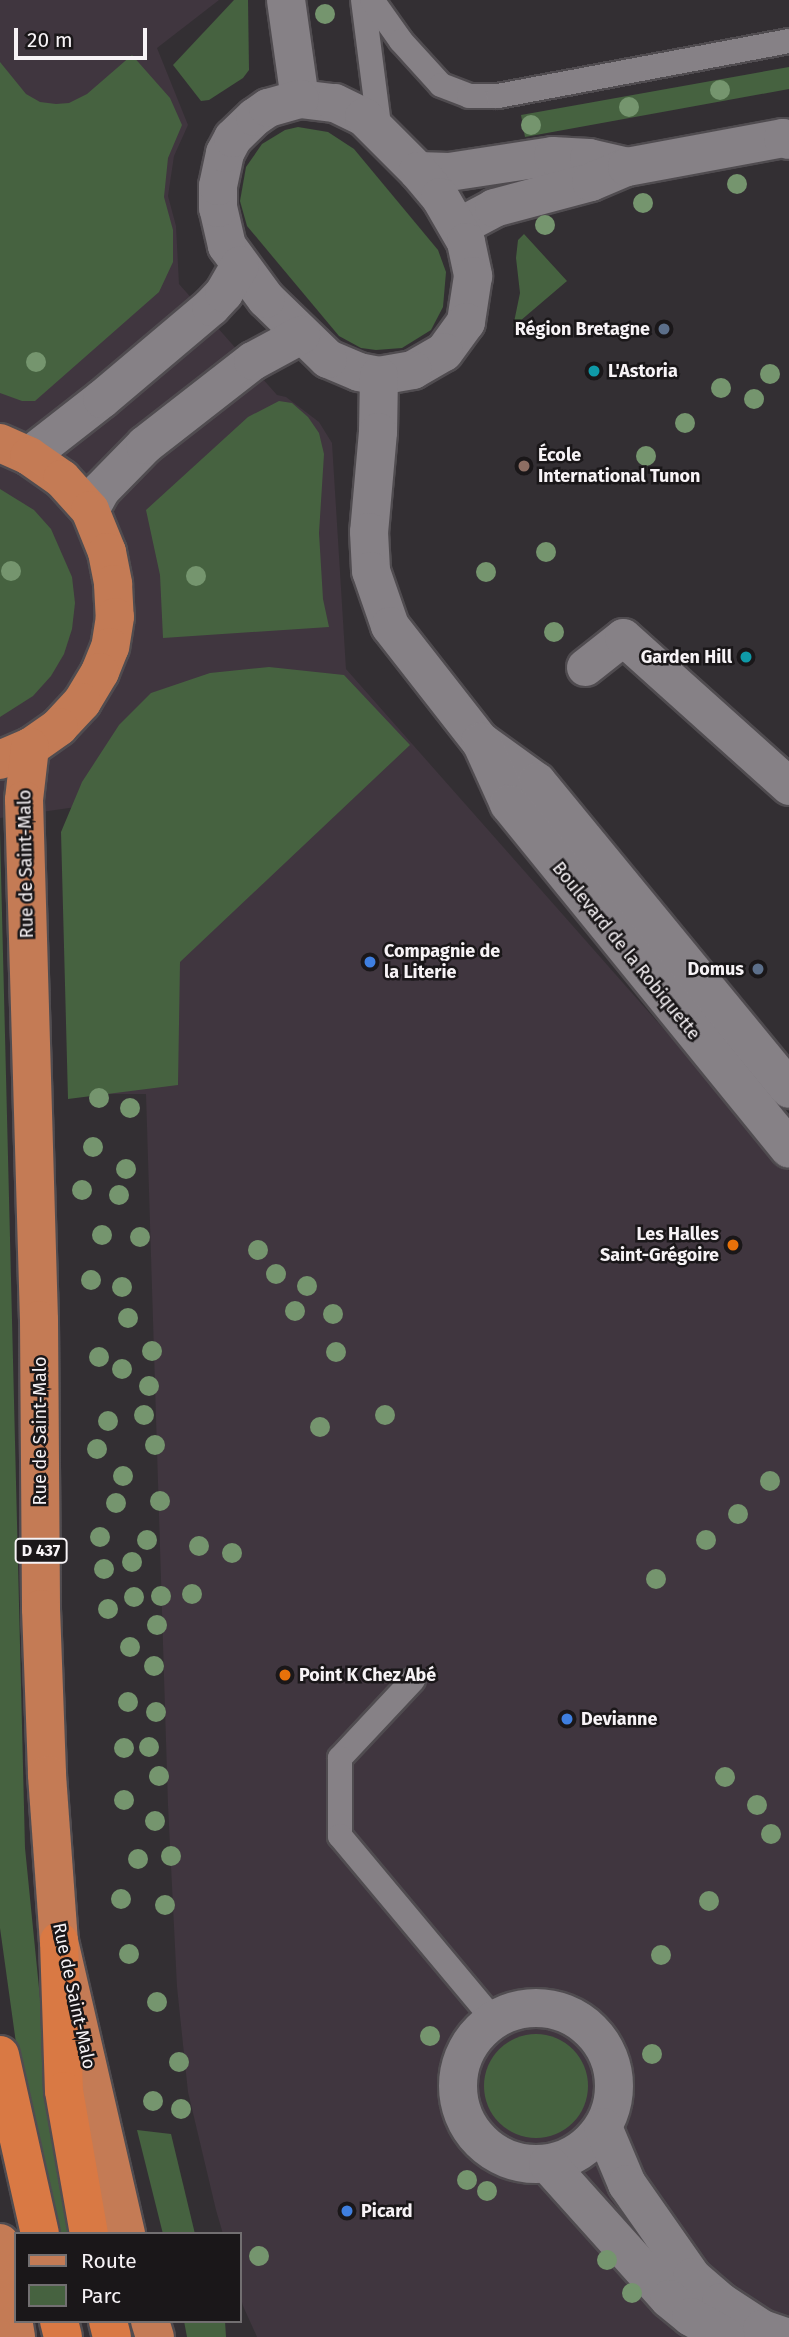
<!DOCTYPE html>
<meta charset="utf-8">
<style>
body{margin:0}
#map{position:relative;width:789px;height:2337px;overflow:hidden;background:#332f33;font-family:"Fira Sans",sans-serif}
div>[style]{position:absolute}
.built>*{inset:0;background:#40363f}
.green>*{inset:0;background:#466240}
.round{border-radius:50%}
.roads{filter:drop-shadow(2px 0 #504c50) drop-shadow(-2px 0 #504c50) drop-shadow(0 2px #504c50) drop-shadow(0 -2px #504c50)}
.service>*{height:24px;margin:-12px;padding:0 12px;transform-origin:12px;border-radius:12px;background:#868186}
.pedestrian>*{height:37px;margin:-18.5px;padding:0 18.5px;transform-origin:18.5px;border-radius:18.5px;background:#868186}
.minor>*{height:38px;margin:-19px;padding:0 19px;transform-origin:19px;border-radius:19px;background:#868186}
.minor>.ring{margin:-19px;padding:0;box-sizing:content-box;background:none;border:38px solid #868186;border-radius:50%}
.tertiary>*{height:38px;margin:-19px;padding:0 19px;transform-origin:19px;border-radius:19px;background:#868186}
.secondary>*{height:38px;margin:-19px;padding:0 19px;transform-origin:19px;border-radius:19px;background:#868186}
.primary>*{height:38px;margin:-19px;padding:0 19px;transform-origin:19px;border-radius:19px;background:#c47b55}
.trunk>*{height:38px;margin:-19px;padding:0 19px;transform-origin:19px;border-radius:19px;background:#d97944}
.trees>*{width:20px;height:20px;margin:-10px;border-radius:50%;background:#75956e}
.dots>*{width:19px;height:19px;translate:-50% -50%;box-sizing:border-box;border:4px solid #1a1719;border-radius:50%}
span{translate:-50% -50%;white-space:nowrap;text-align:center;line-height:1.15;-webkit-text-stroke:5px #1a1719;paint-order:stroke}
.shield-label span{padding:2px 5px;background:#1a1719;border:2px solid;border-radius:5px;-webkit-text-stroke-width:0}
.shield-label{font-size:16px;color:#f7f3f6;font-weight:700}
.poi-label{font-size:18px;color:#f7f3f6;font-weight:700}
.right{translate:-100% -50%;text-align:right}
.left{translate:0 -50%;text-align:left}
.street-label{font-size:18px;color:#f7f3f6}
.legend{position:absolute;left:14px;top:2232px;width:228px;height:91px;box-sizing:border-box;background:#1a1719;border:2px solid #726f71;margin:0;padding:9px 12px;list-style:none;font-size:21px;color:#f7f3f6}
.legend li{display:flex;align-items:center;gap:14px;height:35px}
.legend b{width:35px;border:2px solid #726f71}
.scale{position:absolute;left:14px;top:28px;width:133px;height:32px;box-sizing:border-box;border:4px solid #f7f3f6;border-top:0;padding-left:9px;font-size:21px;line-height:24px;white-space:nowrap;color:#f7f3f6;-webkit-text-stroke:5px #1a1719;paint-order:stroke}
</style>
<div id="map">
<div class="built">
<div style="clip-path:polygon(0 0,219px 0,157px 48px,188px 125px,174px 156px,168px 196px,176px 226px,179px 284px,277px 395px,286px 397px,319px 422px,332px 443px,346px 669px,789px 1171px,789px 2337px,257px 2337px,243px 2306px,240px 2294px,240px 2234px,223px 2234px,216px 2210px,188px 2092px,177px 1987px,168px 1805px,146px 1094px,85px 1094px,76px 807px,0 818px)"></div>
</div>
<div class="green">
<div style="clip-path:polygon(234px 0,248px 0,249px 70px,243px 78px,209px 100px,201px 101px,173px 65px)"></div>
<div style="clip-path:polygon(132px 55px,170px 98px,182px 125px,168px 158px,164px 197px,173px 230px,173px 262px,159px 292px,35px 401px,22px 401px,0 393px,0 62px,26px 94px,40px 102px,56px 104px,69px 103px,87px 94px)"></div>
<div style="clip-path:polygon(789px 67px,789px 89px,525px 137px,521px 115px)"></div>
<div style="clip-path:polygon(298px 127px,328px 132px,354px 149px,438px 250px,446px 272px,443px 307px,431px 330px,402px 348px,376px 350px,361px 348px,339px 336px,247px 226px,240px 201px,246px 167px,262px 144px,285px 130px)"></div>
<div style="clip-path:polygon(524px 234px,567px 281px,513px 327px,520px 293px,516px 258px,518px 240px)"></div>
<div style="clip-path:polygon(279px 401px,292px 403px,308px 417px,319px 433px,324px 454px,319px 533px,323px 599px,329px 627px,163px 638px,160px 575px,146px 510px,248px 417px)"></div>
<div style="clip-path:polygon(0 489px,34px 510px,51px 529px,72px 577px,75px 603px,72px 629px,64px 654px,51px 676px,33px 696px,0 717px)"></div>
<div style="clip-path:polygon(269px 667px,344px 675px,410px 745px,180px 962px,178px 1085px,68px 1099px,61px 832px,82px 782px,119px 725px,151px 693px,210px 673px)"></div>
<div style="clip-path:polygon(0 832px,25px 1848px,44px 2038px,76px 2234px,52px 2234px,16px 2043px,0 1928px)"></div>
<div class="round" style="left:484px;top:2034px;width:104px;height:104px"></div>
<div style="clip-path:polygon(137px 2130px,171px 2134px,195px 2234px,163px 2234px)"></div>
<div style="clip-path:polygon(184px 2321px,225px 2321px,226px 2337px,187px 2337px)"></div>
</div>
<div class="roads">
<div class="service">
<div style="left:363px;top:0;width:133px;rotate:82.7deg"></div>
<div style="left:372px;top:0;width:50px;rotate:54.7deg"></div>
<div style="left:401px;top:41px;width:59px;rotate:47.7deg"></div>
<div style="left:441px;top:85px;width:30px;rotate:21deg"></div>
<div style="left:469px;top:96px;width:29px"></div>
<div style="left:498px;top:96px;width:296px;rotate:-10.7deg"></div>
<div style="left:413px;top:1680px;width:107px;rotate:133.1deg"></div>
<div style="left:340px;top:1758px;width:78px;rotate:90deg"></div>
<div style="left:340px;top:1836px;width:240px;rotate:50.1deg"></div>
</div>
<div class="pedestrian">
<div style="left:585px;top:667px;width:48px;rotate:-38.3deg"></div>
<div style="left:623px;top:637px;width:223px;rotate:41.9deg"></div>
</div>
<div class="minor">
<div style="left:286px;top:0;width:100px;rotate:82deg"></div>
<div class="ring" style="left:458px;top:2008px;width:118px;height:118px"></div>
<div style="left:603px;top:2127px;width:62px;rotate:67.2deg"></div>
<div style="left:627px;top:2184px;width:113px;rotate:55deg"></div>
<div style="left:692px;top:2277px;width:38px;rotate:41deg"></div>
<div style="left:721px;top:2302px;width:49px;rotate:33.4deg"></div>
<div style="left:762px;top:2329px;width:24px;rotate:19deg"></div>
<div style="left:548px;top:2164px;width:181px;rotate:48.1deg"></div>
<div style="left:669px;top:2299px;width:28px;rotate:39deg"></div>
<div style="left:691px;top:2317px;width:40px;rotate:29.7deg"></div>
</div>
<div class="tertiary">
<div style="left:418px;top:171px;width:31px;rotate:2deg"></div>
<div style="left:449px;top:172px;width:105px;rotate:-8.7deg"></div>
<div style="left:553px;top:156px;width:36px;rotate:3deg"></div>
<div style="left:589px;top:158px;width:39px;rotate:13deg"></div>
<div style="left:459px;top:227px;width:40px;rotate:-28deg"></div>
<div style="left:494px;top:208px;width:100px;rotate:-15deg"></div>
<div style="left:591px;top:182px;width:39px;rotate:-23deg"></div>
<div style="left:627px;top:167px;width:159px;rotate:-10.5deg"></div>
<div style="left:783px;top:138px;width:6px;rotate:18deg"></div>
</div>
<div class="secondary">
<div style="left:300px;top:99px;width:35px;rotate:7deg"></div>
<div style="left:335px;top:103px;width:32px;rotate:26deg"></div>
<div style="left:364px;top:117px;width:76px;rotate:45deg"></div>
<div style="left:418px;top:171px;width:34px;rotate:50deg"></div>
<div style="left:440px;top:197px;width:52px;rotate:60deg"></div>
<div style="left:466px;top:242px;width:35px;rotate:78deg"></div>
<div style="left:473px;top:276px;width:47px;rotate:98.7deg"></div>
<div style="left:466px;top:322px;width:37px;rotate:126deg"></div>
<div style="left:444px;top:352px;width:36px;rotate:150deg"></div>
<div style="left:413px;top:370px;width:35px;rotate:170deg"></div>
<div style="left:379px;top:376px;width:20px;rotate:-169deg"></div>
<div style="left:359px;top:372px;width:34px;rotate:-157deg"></div>
<div style="left:328px;top:359px;width:86px;rotate:-135.9deg"></div>
<div style="left:266px;top:299px;width:66px;rotate:-126.3deg"></div>
<div style="left:227px;top:246px;width:39px;rotate:-103deg"></div>
<div style="left:218px;top:208px;width:22px;rotate:-90deg"></div>
<div style="left:218px;top:186px;width:34px;rotate:-78deg"></div>
<div style="left:225px;top:153px;width:17px;rotate:-62deg"></div>
<div style="left:233px;top:138px;width:30px;rotate:-44deg"></div>
<div style="left:255px;top:117px;width:16px;rotate:-35deg"></div>
<div style="left:268px;top:108px;width:33px;rotate:-16deg"></div>
<div style="left:379px;top:376px;width:56px;rotate:91deg"></div>
<div style="left:378px;top:432px;width:100px;rotate:95.1deg"></div>
<div style="left:369px;top:532px;width:39px;rotate:87deg"></div>
<div style="left:371px;top:571px;width:58px;rotate:70.9deg"></div>
<div style="left:390px;top:626px;width:146px;rotate:52deg"></div>
<div style="left:480px;top:741px;width:70px;rotate:35.7deg"></div>
<div style="left:537px;top:782px;width:397px;rotate:50.6deg"></div>
<div style="left:29px;top:456px;width:93px;rotate:-38deg"></div>
<div style="left:102px;top:399px;width:143px;rotate:-40.2deg"></div>
<div style="left:211px;top:307px;width:19px;rotate:-47deg"></div>
<div style="left:224px;top:293px;width:32px;rotate:-60deg"></div>
<div style="left:90px;top:510px;width:23px;rotate:-61deg"></div>
<div style="left:101px;top:490px;width:63px;rotate:-45.6deg"></div>
<div style="left:145px;top:445px;width:137px;rotate:-37.9deg"></div>
<div style="left:253px;top:361px;width:55px;rotate:-28.4deg"></div>
<div style="left:481px;top:742px;width:68px;rotate:65.7deg"></div>
<div style="left:509px;top:804px;width:444px;rotate:50.9deg"></div>
</div>
<div class="primary">
<div style="left:0;top:443px;width:32px;rotate:24deg"></div>
<div style="left:29px;top:456px;width:40px;rotate:34.9deg"></div>
<div style="left:62px;top:479px;width:42px;rotate:47.9deg"></div>
<div style="left:90px;top:510px;width:45px;rotate:68deg"></div>
<div style="left:107px;top:552px;width:33px;rotate:79deg"></div>
<div style="left:113px;top:584px;width:33px;rotate:87deg"></div>
<div style="left:115px;top:617px;width:30px;rotate:99deg"></div>
<div style="left:110px;top:647px;width:27px;rotate:112deg"></div>
<div style="left:100px;top:672px;width:35px;rotate:121deg"></div>
<div style="left:82px;top:702px;width:34px;rotate:133deg"></div>
<div style="left:59px;top:727px;width:35px;rotate:145deg"></div>
<div style="left:30px;top:747px;width:33px;rotate:157deg"></div>
<div style="left:30px;top:747px;width:53px;rotate:96.5deg"></div>
<div style="left:24px;top:800px;width:520px;rotate:88.35deg"></div>
<div style="left:39px;top:1320px;width:289px;rotate:89.6deg"></div>
<div style="left:41px;top:1609px;width:166px;rotate:87.9deg"></div>
<div style="left:47px;top:1775px;width:166px;rotate:85.9deg"></div>
<div style="left:59px;top:1941px;width:301px;rotate:77.1deg"></div>
<div style="left:0;top:2243px;width:95px;rotate:80.3deg"></div>
<div style="left:150px;top:2321px;width:17px;rotate:73deg"></div>
</div>
<div class="trunk">
<div style="left:59px;top:1941px;width:150px;rotate:88.1deg"></div>
<div style="left:64px;top:2091px;width:145px;rotate:80.1deg"></div>
<div style="left:0;top:2055px;width:183px;rotate:77.4deg"></div>
<div style="left:59px;top:2321px;width:16px;rotate:76deg"></div>
<div style="left:108px;top:2321px;width:16px;rotate:76deg"></div>
</div>
</div>
<div class="trees">
<div style="left:325px;top:14px"></div>
<div style="left:720px;top:90px"></div>
<div style="left:629px;top:107px"></div>
<div style="left:531px;top:125px"></div>
<div style="left:737px;top:184px"></div>
<div style="left:643px;top:203px"></div>
<div style="left:545px;top:225px"></div>
<div style="left:36px;top:362px"></div>
<div style="left:770px;top:374px"></div>
<div style="left:721px;top:388px"></div>
<div style="left:754px;top:399px"></div>
<div style="left:685px;top:423px"></div>
<div style="left:646px;top:456px"></div>
<div style="left:546px;top:552px"></div>
<div style="left:11px;top:571px"></div>
<div style="left:486px;top:572px"></div>
<div style="left:196px;top:576px"></div>
<div style="left:554px;top:632px"></div>
<div style="left:99px;top:1098px"></div>
<div style="left:130px;top:1108px"></div>
<div style="left:93px;top:1147px"></div>
<div style="left:126px;top:1169px"></div>
<div style="left:82px;top:1190px"></div>
<div style="left:119px;top:1195px"></div>
<div style="left:102px;top:1235px"></div>
<div style="left:140px;top:1237px"></div>
<div style="left:258px;top:1250px"></div>
<div style="left:276px;top:1274px"></div>
<div style="left:91px;top:1280px"></div>
<div style="left:307px;top:1286px"></div>
<div style="left:122px;top:1287px"></div>
<div style="left:295px;top:1311px"></div>
<div style="left:333px;top:1314px"></div>
<div style="left:128px;top:1318px"></div>
<div style="left:152px;top:1351px"></div>
<div style="left:336px;top:1352px"></div>
<div style="left:99px;top:1357px"></div>
<div style="left:122px;top:1369px"></div>
<div style="left:149px;top:1386px"></div>
<div style="left:144px;top:1415px"></div>
<div style="left:385px;top:1415px"></div>
<div style="left:108px;top:1421px"></div>
<div style="left:320px;top:1427px"></div>
<div style="left:155px;top:1445px"></div>
<div style="left:97px;top:1449px"></div>
<div style="left:123px;top:1476px"></div>
<div style="left:770px;top:1481px"></div>
<div style="left:160px;top:1501px"></div>
<div style="left:116px;top:1503px"></div>
<div style="left:738px;top:1514px"></div>
<div style="left:100px;top:1537px"></div>
<div style="left:147px;top:1540px"></div>
<div style="left:706px;top:1540px"></div>
<div style="left:199px;top:1546px"></div>
<div style="left:232px;top:1553px"></div>
<div style="left:132px;top:1562px"></div>
<div style="left:104px;top:1569px"></div>
<div style="left:656px;top:1579px"></div>
<div style="left:192px;top:1594px"></div>
<div style="left:161px;top:1596px"></div>
<div style="left:134px;top:1597px"></div>
<div style="left:108px;top:1609px"></div>
<div style="left:157px;top:1625px"></div>
<div style="left:130px;top:1647px"></div>
<div style="left:154px;top:1666px"></div>
<div style="left:128px;top:1702px"></div>
<div style="left:156px;top:1712px"></div>
<div style="left:149px;top:1747px"></div>
<div style="left:124px;top:1748px"></div>
<div style="left:159px;top:1776px"></div>
<div style="left:725px;top:1777px"></div>
<div style="left:124px;top:1800px"></div>
<div style="left:757px;top:1805px"></div>
<div style="left:155px;top:1821px"></div>
<div style="left:771px;top:1834px"></div>
<div style="left:171px;top:1856px"></div>
<div style="left:138px;top:1859px"></div>
<div style="left:121px;top:1899px"></div>
<div style="left:709px;top:1901px"></div>
<div style="left:165px;top:1905px"></div>
<div style="left:129px;top:1954px"></div>
<div style="left:661px;top:1955px"></div>
<div style="left:157px;top:2002px"></div>
<div style="left:430px;top:2036px"></div>
<div style="left:652px;top:2054px"></div>
<div style="left:179px;top:2062px"></div>
<div style="left:153px;top:2101px"></div>
<div style="left:181px;top:2109px"></div>
<div style="left:467px;top:2180px"></div>
<div style="left:487px;top:2191px"></div>
<div style="left:259px;top:2256px"></div>
<div style="left:607px;top:2260px"></div>
<div style="left:632px;top:2293px"></div>
</div>
<div class="dots">
<div style="left:664px;top:329px;background:#5c6f8a"></div>
<div style="left:594px;top:371px;background:#0f9aa8"></div>
<div style="left:524px;top:466px;background:#8d6e63"></div>
<div style="left:746px;top:657px;background:#0f9aa8"></div>
<div style="left:370px;top:962px;background:#3f7fe0"></div>
<div style="left:758px;top:969px;background:#5c6f8a"></div>
<div style="left:733px;top:1245px;background:#e8710a"></div>
<div style="left:285px;top:1675px;background:#e8710a"></div>
<div style="left:567px;top:1719px;background:#3f7fe0"></div>
<div style="left:347px;top:2211px;background:#3f7fe0"></div>
</div>
<div class="shield-label">
<span style="left:41px;top:1551px">D 437</span>
</div>
<div class="poi-label">
<span class="right" style="left:650px;top:329px">Région Bretagne</span>
<span class="left" style="left:608px;top:371px">L'Astoria</span>
<span class="left" style="left:538px;top:466px">École<br>International Tunon</span>
<span class="right" style="left:732px;top:657px">Garden Hill</span>
<span class="left" style="left:384px;top:962px">Compagnie de<br>la Literie</span>
<span class="right" style="left:744px;top:969px">Domus</span>
<span class="right" style="left:719px;top:1245px">Les Halles<br>Saint-Grégoire</span>
<span class="left" style="left:299px;top:1675px">Point K Chez Abé</span>
<span class="left" style="left:581px;top:1719px">Devianne</span>
<span class="left" style="left:361px;top:2211px">Picard</span>
</div>
<div class="street-label">
<span style="left:26px;top:864px;rotate:-91deg">Rue de Saint-Malo</span>
<span style="left:626px;top:951px;rotate:51deg">Boulevard de la Robiquette</span>
<span style="left:40px;top:1431px;rotate:-90deg">Rue de Saint-Malo</span>
<span style="left:74px;top:1996px;rotate:78deg">Rue de Saint-Malo</span>
</div>
<ul class="legend">
<li><b style="height:9px;background:#c47b55"></b>Route</li>
<li><b style="height:19px;background:#466240"></b>Parc</li>
</ul>
<div class="scale">20 m</div>
</div>
